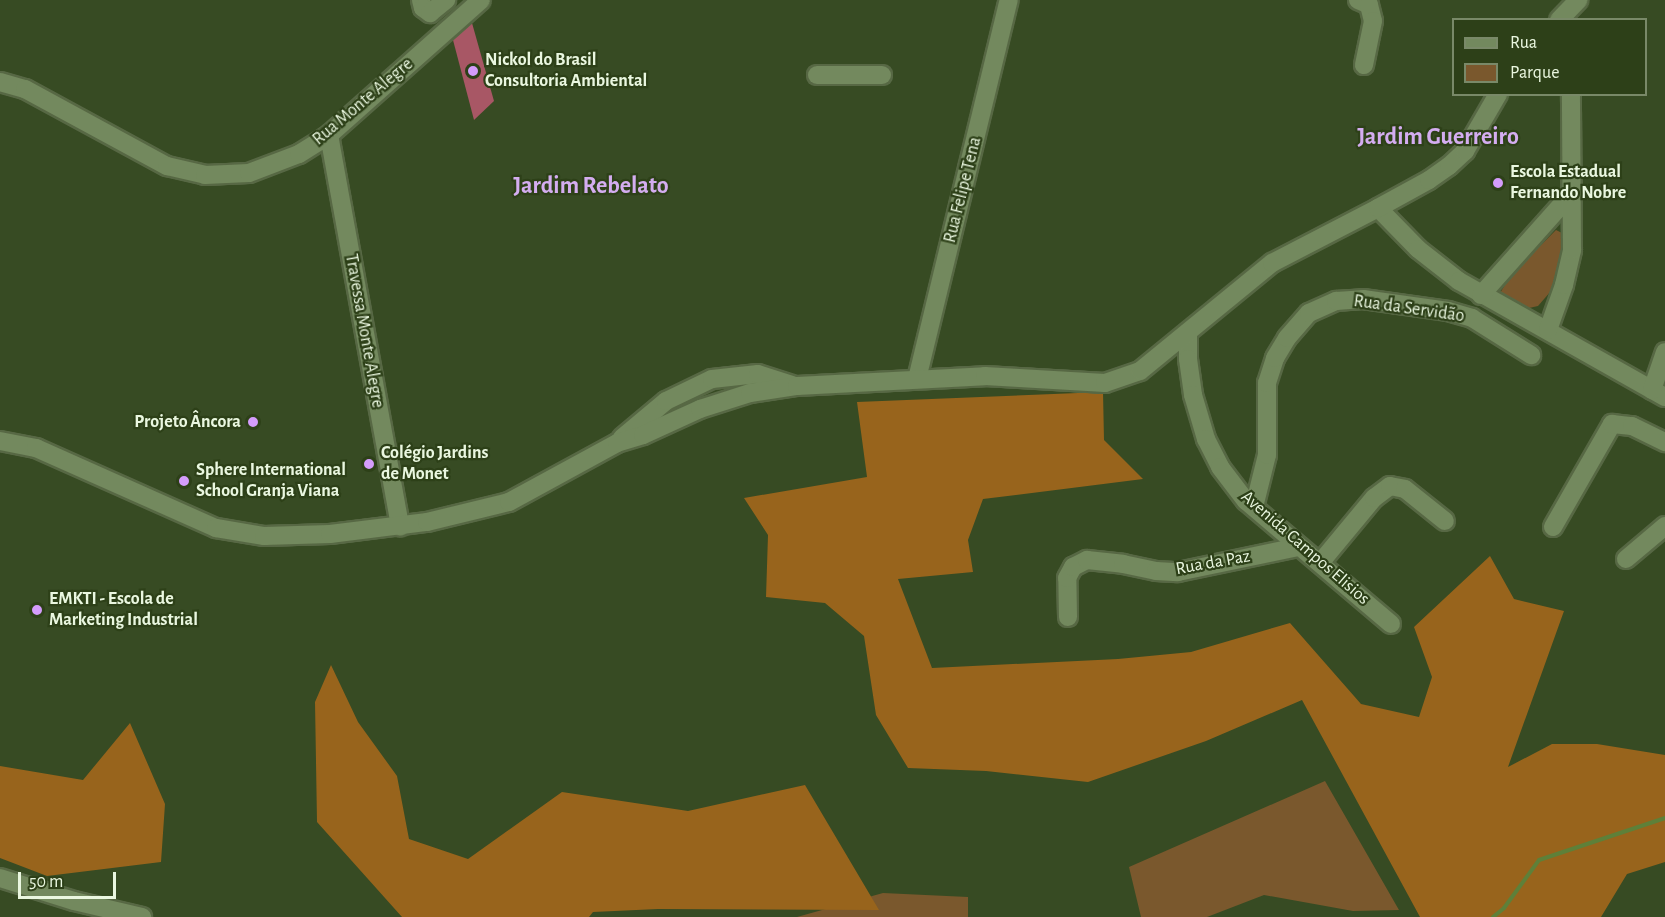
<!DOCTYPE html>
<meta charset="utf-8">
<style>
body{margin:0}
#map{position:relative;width:1665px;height:917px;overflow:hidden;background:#374b23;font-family:"Alegreya Sans",sans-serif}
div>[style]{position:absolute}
.green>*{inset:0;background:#7a582d}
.forest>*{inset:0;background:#98641c}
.stream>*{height:4px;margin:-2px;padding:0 2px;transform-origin:2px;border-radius:2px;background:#5e8039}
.building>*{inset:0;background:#a85765}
.roads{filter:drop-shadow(2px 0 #576844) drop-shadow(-2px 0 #576844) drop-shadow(0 2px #576844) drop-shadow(0 -2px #576844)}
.minor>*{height:18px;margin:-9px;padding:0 9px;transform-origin:9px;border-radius:9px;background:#73895e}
.dots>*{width:16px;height:16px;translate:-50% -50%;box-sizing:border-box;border:3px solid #2d4018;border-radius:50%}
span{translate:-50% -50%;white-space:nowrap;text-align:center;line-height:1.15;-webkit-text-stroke:4.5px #2d4018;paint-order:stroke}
.poi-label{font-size:18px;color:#eaf7e0;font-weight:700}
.left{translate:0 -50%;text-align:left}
.right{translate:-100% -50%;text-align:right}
.street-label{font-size:18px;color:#eaf7e0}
.district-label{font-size:24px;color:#d4adf0;font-weight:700}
.legend{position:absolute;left:1452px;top:18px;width:195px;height:78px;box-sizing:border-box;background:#2d4018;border:2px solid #798968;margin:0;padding:8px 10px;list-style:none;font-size:18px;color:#eaf7e0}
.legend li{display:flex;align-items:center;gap:12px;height:30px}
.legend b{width:30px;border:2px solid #798968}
.scale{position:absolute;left:18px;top:872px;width:98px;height:27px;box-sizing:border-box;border:3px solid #eaf7e0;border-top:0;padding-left:8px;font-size:18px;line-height:21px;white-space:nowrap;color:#eaf7e0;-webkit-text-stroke:4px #2d4018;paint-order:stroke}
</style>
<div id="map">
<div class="green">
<div style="clip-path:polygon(1556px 230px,1566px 235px,1558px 278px,1551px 291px,1538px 306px,1529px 308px,1521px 309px,1504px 300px,1500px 293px,1511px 275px)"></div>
<div style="clip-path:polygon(1325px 781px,1399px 910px,1353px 911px,1264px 895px,1207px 917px,1141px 917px,1129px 867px)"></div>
<div style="clip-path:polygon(883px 893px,968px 897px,968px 917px,797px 917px)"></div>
</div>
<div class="forest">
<div style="clip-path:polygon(1103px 392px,1104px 440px,1143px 479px,983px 499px,968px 540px,973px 572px,898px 579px,932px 668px,1118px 659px,1191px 652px,1290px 623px,1361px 704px,1419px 717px,1432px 677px,1414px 627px,1490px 556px,1514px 599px,1564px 611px,1508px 767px,1552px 744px,1597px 744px,1665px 755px,1665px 862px,1627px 874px,1601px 917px,1420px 917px,1302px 700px,1206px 741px,1088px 782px,986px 771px,908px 768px,876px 715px,864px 636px,825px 603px,766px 597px,768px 535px,744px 498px,867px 477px,857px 402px)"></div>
<div style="clip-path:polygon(331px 665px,358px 722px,397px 776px,409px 839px,468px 859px,562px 792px,688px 811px,805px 785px,879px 910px,658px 909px,593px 912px,589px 917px,402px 917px,317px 822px,315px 702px)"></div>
<div style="clip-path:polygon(130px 723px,165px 804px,161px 862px,47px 876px,0 858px,0 766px,83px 780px)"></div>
</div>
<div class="stream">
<div style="left:1493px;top:917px;width:14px;rotate:-39deg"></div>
<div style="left:1504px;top:908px;width:59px;rotate:-53.9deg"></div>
<div style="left:1539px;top:860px;width:133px;rotate:-18.4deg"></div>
</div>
<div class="building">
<div style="clip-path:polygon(472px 23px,494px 101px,474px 120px,453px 40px)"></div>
</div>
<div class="roads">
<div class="minor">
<div style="left:421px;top:0;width:8px;rotate:76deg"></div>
<div style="left:423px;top:8px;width:9px;rotate:36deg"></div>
<div style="left:430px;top:13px;width:21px;rotate:-39deg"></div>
<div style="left:1358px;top:0;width:12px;rotate:24deg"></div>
<div style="left:1369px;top:5px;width:16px;rotate:76deg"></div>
<div style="left:1373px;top:21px;width:45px;rotate:101.6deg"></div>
<div style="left:1559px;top:20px;width:28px;rotate:-46deg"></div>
<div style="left:817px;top:75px;width:65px"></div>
<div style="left:0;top:82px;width:26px;rotate:16deg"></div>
<div style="left:25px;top:89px;width:162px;rotate:28.5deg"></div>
<div style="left:167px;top:166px;width:39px;rotate:13deg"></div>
<div style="left:205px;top:175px;width:44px;rotate:-2.6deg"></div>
<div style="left:249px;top:173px;width:53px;rotate:-20.8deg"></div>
<div style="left:299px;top:154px;width:36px;rotate:-32deg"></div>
<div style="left:329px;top:135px;width:203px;rotate:-41.6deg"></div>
<div style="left:329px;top:135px;width:398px;rotate:79.7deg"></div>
<div style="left:1378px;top:208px;width:57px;rotate:45.7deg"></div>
<div style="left:1418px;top:249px;width:52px;rotate:38deg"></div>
<div style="left:1459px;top:281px;width:236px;rotate:29.4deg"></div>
<div style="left:1481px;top:295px;width:137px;rotate:-48.3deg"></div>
<div style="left:1548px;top:330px;width:48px;rotate:-70.4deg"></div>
<div style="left:1564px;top:285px;width:36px;rotate:-77deg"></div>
<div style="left:1572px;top:250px;width:156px;rotate:-90.4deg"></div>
<div style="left:1188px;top:332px;width:27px;rotate:90deg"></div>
<div style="left:1188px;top:359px;width:36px;rotate:82deg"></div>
<div style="left:1193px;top:395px;width:46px;rotate:73.5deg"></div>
<div style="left:1206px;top:439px;width:31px;rotate:63deg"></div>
<div style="left:1220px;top:467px;width:43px;rotate:52.6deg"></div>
<div style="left:1246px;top:501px;width:190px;rotate:40.3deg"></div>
<div style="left:917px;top:379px;width:390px;rotate:-76.4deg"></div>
<div style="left:1652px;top:390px;width:40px;rotate:-71.1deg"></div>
<div style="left:622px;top:438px;width:57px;rotate:-40.1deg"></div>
<div style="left:666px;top:401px;width:51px;rotate:-25.6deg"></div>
<div style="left:712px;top:379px;width:46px;rotate:-6.2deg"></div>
<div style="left:758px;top:374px;width:36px;rotate:18deg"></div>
<div style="left:0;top:441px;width:37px;rotate:11deg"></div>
<div style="left:36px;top:448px;width:197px;rotate:24deg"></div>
<div style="left:216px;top:528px;width:49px;rotate:9.5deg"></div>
<div style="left:264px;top:536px;width:66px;rotate:-1.7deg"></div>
<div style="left:330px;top:534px;width:98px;rotate:-7.1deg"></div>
<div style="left:427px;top:522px;width:84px;rotate:-13.7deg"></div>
<div style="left:509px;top:502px;width:123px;rotate:-28.6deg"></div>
<div style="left:617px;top:443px;width:27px;rotate:-17deg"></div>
<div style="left:643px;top:435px;width:63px;rotate:-24.5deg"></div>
<div style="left:700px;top:409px;width:52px;rotate:-17.7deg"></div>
<div style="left:750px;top:393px;width:48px;rotate:-8.5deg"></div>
<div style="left:797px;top:386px;width:188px;rotate:-3deg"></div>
<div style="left:985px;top:376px;width:120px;rotate:3.3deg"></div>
<div style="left:1105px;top:383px;width:37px;rotate:-19deg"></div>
<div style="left:1140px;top:371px;width:171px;rotate:-39.3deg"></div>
<div style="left:1272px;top:263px;width:119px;rotate:-27.4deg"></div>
<div style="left:1378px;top:208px;width:58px;rotate:-28.8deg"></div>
<div style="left:1429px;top:180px;width:24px;rotate:-35deg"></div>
<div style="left:1449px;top:166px;width:22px;rotate:-43deg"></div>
<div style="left:1465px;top:151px;width:66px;rotate:-59.9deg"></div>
<div style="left:1254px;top:507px;width:54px;rotate:-76deg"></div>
<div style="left:1267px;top:455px;width:72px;rotate:-90deg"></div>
<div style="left:1267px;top:383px;width:26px;rotate:-72deg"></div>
<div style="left:1275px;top:358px;width:23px;rotate:-59deg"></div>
<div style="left:1287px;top:338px;width:33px;rotate:-49deg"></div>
<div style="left:1309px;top:313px;width:30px;rotate:-24deg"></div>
<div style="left:1336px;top:301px;width:27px;rotate:-4deg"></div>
<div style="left:1363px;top:299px;width:86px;rotate:8deg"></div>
<div style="left:1448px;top:311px;width:25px;rotate:16deg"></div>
<div style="left:1472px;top:318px;width:70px;rotate:32.1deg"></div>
<div style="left:1553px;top:527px;width:119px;rotate:-60.2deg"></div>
<div style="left:1612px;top:424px;width:20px;rotate:6deg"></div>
<div style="left:1632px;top:426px;width:37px;rotate:26deg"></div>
<div style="left:1626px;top:559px;width:51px;rotate:-40.2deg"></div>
<div style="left:1320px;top:563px;width:85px;rotate:-50.3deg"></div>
<div style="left:1374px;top:498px;width:20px;rotate:-37deg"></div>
<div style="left:1390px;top:486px;width:15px;rotate:11deg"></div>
<div style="left:1405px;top:489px;width:51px;rotate:38.7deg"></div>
<div style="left:1068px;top:617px;width:39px;rotate:-91deg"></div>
<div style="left:1067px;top:578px;width:13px;rotate:-61deg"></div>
<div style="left:1073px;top:567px;width:16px;rotate:-27deg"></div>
<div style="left:1087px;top:560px;width:36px;rotate:6deg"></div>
<div style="left:1123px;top:564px;width:34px;rotate:12deg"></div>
<div style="left:1156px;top:571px;width:22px;rotate:3deg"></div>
<div style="left:1178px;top:572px;width:123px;rotate:-11.8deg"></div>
<div style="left:0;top:878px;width:77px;rotate:17.3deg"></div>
<div style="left:74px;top:901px;width:70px;rotate:13.2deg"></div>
</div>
</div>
<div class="dots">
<div style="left:473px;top:71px;background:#d49cfb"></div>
<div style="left:1498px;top:183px;background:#d49cfb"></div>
<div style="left:253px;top:422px;background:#d49cfb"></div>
<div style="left:369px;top:464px;background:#d49cfb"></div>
<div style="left:184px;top:481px;background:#d49cfb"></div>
<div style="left:37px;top:610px;background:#d49cfb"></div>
</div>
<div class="poi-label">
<span class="left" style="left:485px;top:71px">Nickol do Brasil<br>Consultoria Ambiental</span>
<span class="left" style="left:1510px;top:183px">Escola Estadual<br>Fernando Nobre</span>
<span class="right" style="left:241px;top:422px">Projeto Âncora</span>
<span class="left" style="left:381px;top:464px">Colégio Jardins<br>de Monet</span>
<span class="left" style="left:196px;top:481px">Sphere International<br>School Granja Viana</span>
<span class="left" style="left:49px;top:610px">EMKTI - Escola de<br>Marketing Industrial</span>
</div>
<div class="street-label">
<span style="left:363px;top:102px;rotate:-40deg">Rua Monte Alegre</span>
<span style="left:963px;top:190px;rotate:-76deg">Rua Felipe Tena</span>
<span style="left:1409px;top:309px;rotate:8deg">Rua da Servidão</span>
<span style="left:364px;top:331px;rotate:80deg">Travessa Monte Alegre</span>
<span style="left:1305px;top:548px;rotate:41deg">Avenida Campos Elisios</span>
<span style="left:1213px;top:563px;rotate:-10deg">Rua da Paz</span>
</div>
<div class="district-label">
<span style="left:1438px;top:138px">Jardim Guerreiro</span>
<span style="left:591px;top:187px">Jardim Rebelato</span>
</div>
<ul class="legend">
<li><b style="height:8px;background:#73895e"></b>Rua</li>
<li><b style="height:16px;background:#7a582d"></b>Parque</li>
</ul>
<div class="scale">50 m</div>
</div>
